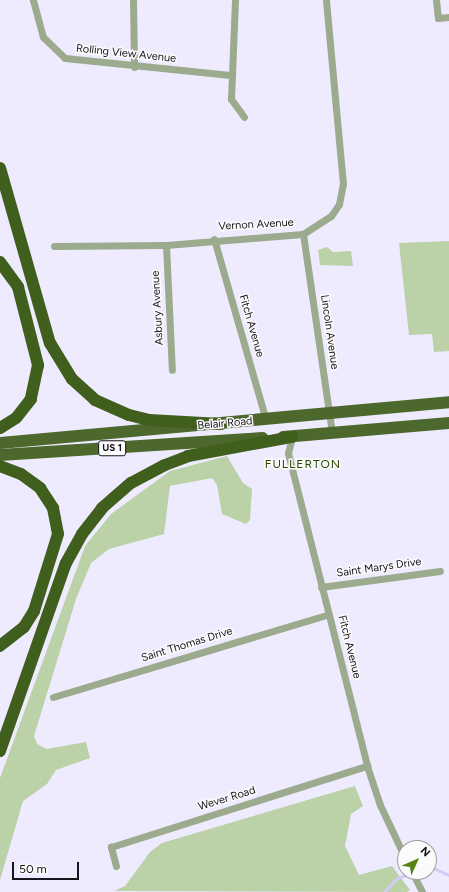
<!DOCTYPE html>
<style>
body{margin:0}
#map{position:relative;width:449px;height:892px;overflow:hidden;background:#efebff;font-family:Figtree,sans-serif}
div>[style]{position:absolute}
.green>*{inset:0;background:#bbd1a7}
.stream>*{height:2.5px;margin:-1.25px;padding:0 1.25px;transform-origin:1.25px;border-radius:1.25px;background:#d3caf5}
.minor>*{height:7px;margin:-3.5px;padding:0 3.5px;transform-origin:3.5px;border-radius:3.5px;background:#9cab8e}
.trunk>*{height:12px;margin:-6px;padding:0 6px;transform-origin:6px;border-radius:6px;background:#4c682c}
.motorway>*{height:12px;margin:-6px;padding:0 6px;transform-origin:6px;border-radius:6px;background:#405e1c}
span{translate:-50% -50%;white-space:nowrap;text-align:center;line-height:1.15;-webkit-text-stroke:3px #fbfbfb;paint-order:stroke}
.shield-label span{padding:1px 3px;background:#fbfbfb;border:1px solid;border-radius:3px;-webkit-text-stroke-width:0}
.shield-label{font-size:10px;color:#16141c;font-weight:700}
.street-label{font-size:11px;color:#16141c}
.neighbourhood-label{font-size:12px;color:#2c4900;letter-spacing:1px}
.north{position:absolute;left:397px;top:840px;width:40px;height:40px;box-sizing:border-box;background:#fbfbfb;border:1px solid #9f9fa2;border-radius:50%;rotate:45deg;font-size:11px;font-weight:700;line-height:16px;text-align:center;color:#16141c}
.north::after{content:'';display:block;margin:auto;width:14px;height:18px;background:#568312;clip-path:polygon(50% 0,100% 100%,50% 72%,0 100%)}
.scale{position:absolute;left:12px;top:862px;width:67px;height:18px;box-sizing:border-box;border:2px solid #16141c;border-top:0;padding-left:5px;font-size:12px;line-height:14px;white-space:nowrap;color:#16141c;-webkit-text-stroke:3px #fbfbfb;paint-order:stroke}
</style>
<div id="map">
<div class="green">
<div style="clip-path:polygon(449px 241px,449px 351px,434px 352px,432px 334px,409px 335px,399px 243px)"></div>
<div style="clip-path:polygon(327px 247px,333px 252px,351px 251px,353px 266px,320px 265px,318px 250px)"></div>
<div style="clip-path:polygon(227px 456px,243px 483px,252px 489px,250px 520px,246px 524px,222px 514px,217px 485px,212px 478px,170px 486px,164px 534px,109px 549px,91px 563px,76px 599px,34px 736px,37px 744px,47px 749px,86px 742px,90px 758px,56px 770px,47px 784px,23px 801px,0 880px,0 778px,85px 546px,111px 514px,170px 471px)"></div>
<div style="clip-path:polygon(355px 786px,363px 806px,351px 814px,345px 846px,359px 875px,392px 866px,410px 890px,407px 892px,114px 891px,125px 886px,150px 852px,162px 843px)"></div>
</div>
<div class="stream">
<div style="left:429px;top:866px;width:22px;rotate:24deg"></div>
<div style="left:384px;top:892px;width:19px;rotate:-47deg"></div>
<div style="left:397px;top:878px;width:16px;rotate:-18deg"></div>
</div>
<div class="minor">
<div style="left:33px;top:0;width:38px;rotate:75deg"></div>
<div style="left:43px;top:37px;width:30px;rotate:44deg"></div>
<div style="left:65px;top:58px;width:166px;rotate:5.9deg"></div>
<div style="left:133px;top:0;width:67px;rotate:89.1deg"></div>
<div style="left:235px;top:0;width:99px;rotate:92.3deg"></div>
<div style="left:231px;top:99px;width:22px;rotate:54deg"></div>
<div style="left:436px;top:0;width:18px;rotate:84deg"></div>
<div style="left:438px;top:18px;width:11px;rotate:-5deg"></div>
<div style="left:303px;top:234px;width:201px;rotate:81.7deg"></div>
<div style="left:214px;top:239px;width:188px;rotate:74deg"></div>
<div style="left:166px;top:245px;width:125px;rotate:87.3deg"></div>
<div style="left:54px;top:246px;width:112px;rotate:-0.5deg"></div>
<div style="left:166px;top:245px;width:137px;rotate:-4.6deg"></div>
<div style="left:303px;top:234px;width:33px;rotate:-33deg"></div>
<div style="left:331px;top:216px;width:14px;rotate:-56deg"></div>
<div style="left:339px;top:204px;width:20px;rotate:-79deg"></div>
<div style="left:343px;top:184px;width:185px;rotate:-95.3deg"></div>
<div style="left:292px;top:437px;width:16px;rotate:104deg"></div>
<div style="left:288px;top:453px;width:323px;rotate:75.8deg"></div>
<div style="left:367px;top:766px;width:41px;rotate:71.6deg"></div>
<div style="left:380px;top:805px;width:59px;rotate:64.7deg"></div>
<div style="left:321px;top:587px;width:120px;rotate:-7.7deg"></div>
<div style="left:53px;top:697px;width:288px;rotate:-16.7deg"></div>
<div style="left:116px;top:866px;width:20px;rotate:-105deg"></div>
<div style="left:111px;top:847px;width:269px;rotate:-17.6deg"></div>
<div style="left:412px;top:872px;width:22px;rotate:63deg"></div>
</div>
<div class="trunk">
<div style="left:283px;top:437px;width:167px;rotate:-4.8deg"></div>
<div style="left:0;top:443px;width:451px;rotate:-5.2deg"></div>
<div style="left:0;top:455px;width:263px;rotate:-3.7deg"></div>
</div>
<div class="motorway">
<div style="left:0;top:168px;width:182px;rotate:74.1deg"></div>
<div style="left:50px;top:343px;width:42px;rotate:58.6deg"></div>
<div style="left:72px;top:379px;width:31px;rotate:42deg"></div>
<div style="left:95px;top:400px;width:37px;rotate:24deg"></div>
<div style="left:129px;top:415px;width:21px;rotate:14deg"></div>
<div style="left:149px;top:420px;width:72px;rotate:3.2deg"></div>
<div style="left:0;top:262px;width:31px;rotate:54deg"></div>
<div style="left:18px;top:287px;width:81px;rotate:75.6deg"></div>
<div style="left:38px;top:365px;width:35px;rotate:102deg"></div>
<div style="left:31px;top:399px;width:24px;rotate:128deg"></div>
<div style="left:16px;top:418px;width:19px;rotate:148deg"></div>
<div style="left:0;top:466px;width:22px;rotate:21deg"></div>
<div style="left:21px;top:474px;width:24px;rotate:36deg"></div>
<div style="left:40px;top:488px;width:24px;rotate:57deg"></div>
<div style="left:53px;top:508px;width:26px;rotate:79deg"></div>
<div style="left:58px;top:534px;width:81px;rotate:107.3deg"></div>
<div style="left:34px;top:611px;width:19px;rotate:122deg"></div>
<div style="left:24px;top:627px;width:31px;rotate:142deg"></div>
<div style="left:0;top:751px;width:199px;rotate:-70.7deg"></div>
<div style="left:66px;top:563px;width:33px;rotate:-61deg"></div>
<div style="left:82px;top:534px;width:33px;rotate:-52deg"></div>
<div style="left:102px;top:508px;width:38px;rotate:-41deg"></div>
<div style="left:131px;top:483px;width:38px;rotate:-28deg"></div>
<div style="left:165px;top:465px;width:25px;rotate:-21deg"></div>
<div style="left:188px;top:456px;width:106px;rotate:-10.4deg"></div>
</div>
<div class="shield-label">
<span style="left:112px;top:448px">US 1</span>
</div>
<div class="street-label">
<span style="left:126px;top:54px;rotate:6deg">Rolling View Avenue</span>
<span style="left:256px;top:225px;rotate:-3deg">Vernon Avenue</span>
<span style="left:158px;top:308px;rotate:-93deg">Asbury Avenue</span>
<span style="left:251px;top:326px;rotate:74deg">Fitch Avenue</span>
<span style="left:329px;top:332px;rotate:82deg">Lincoln Avenue</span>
<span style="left:225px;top:424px;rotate:-5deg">Belair Road</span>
<span style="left:379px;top:568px;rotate:-8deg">Saint Marys Drive</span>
<span style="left:187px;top:645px;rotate:-17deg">Saint Thomas Drive</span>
<span style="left:349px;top:647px;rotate:76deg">Fitch Avenue</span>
<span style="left:227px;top:799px;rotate:-17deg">Wever Road</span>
</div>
<div class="neighbourhood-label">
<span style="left:303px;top:465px">FULLERTON</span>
</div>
<div class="north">N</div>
<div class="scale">50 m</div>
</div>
